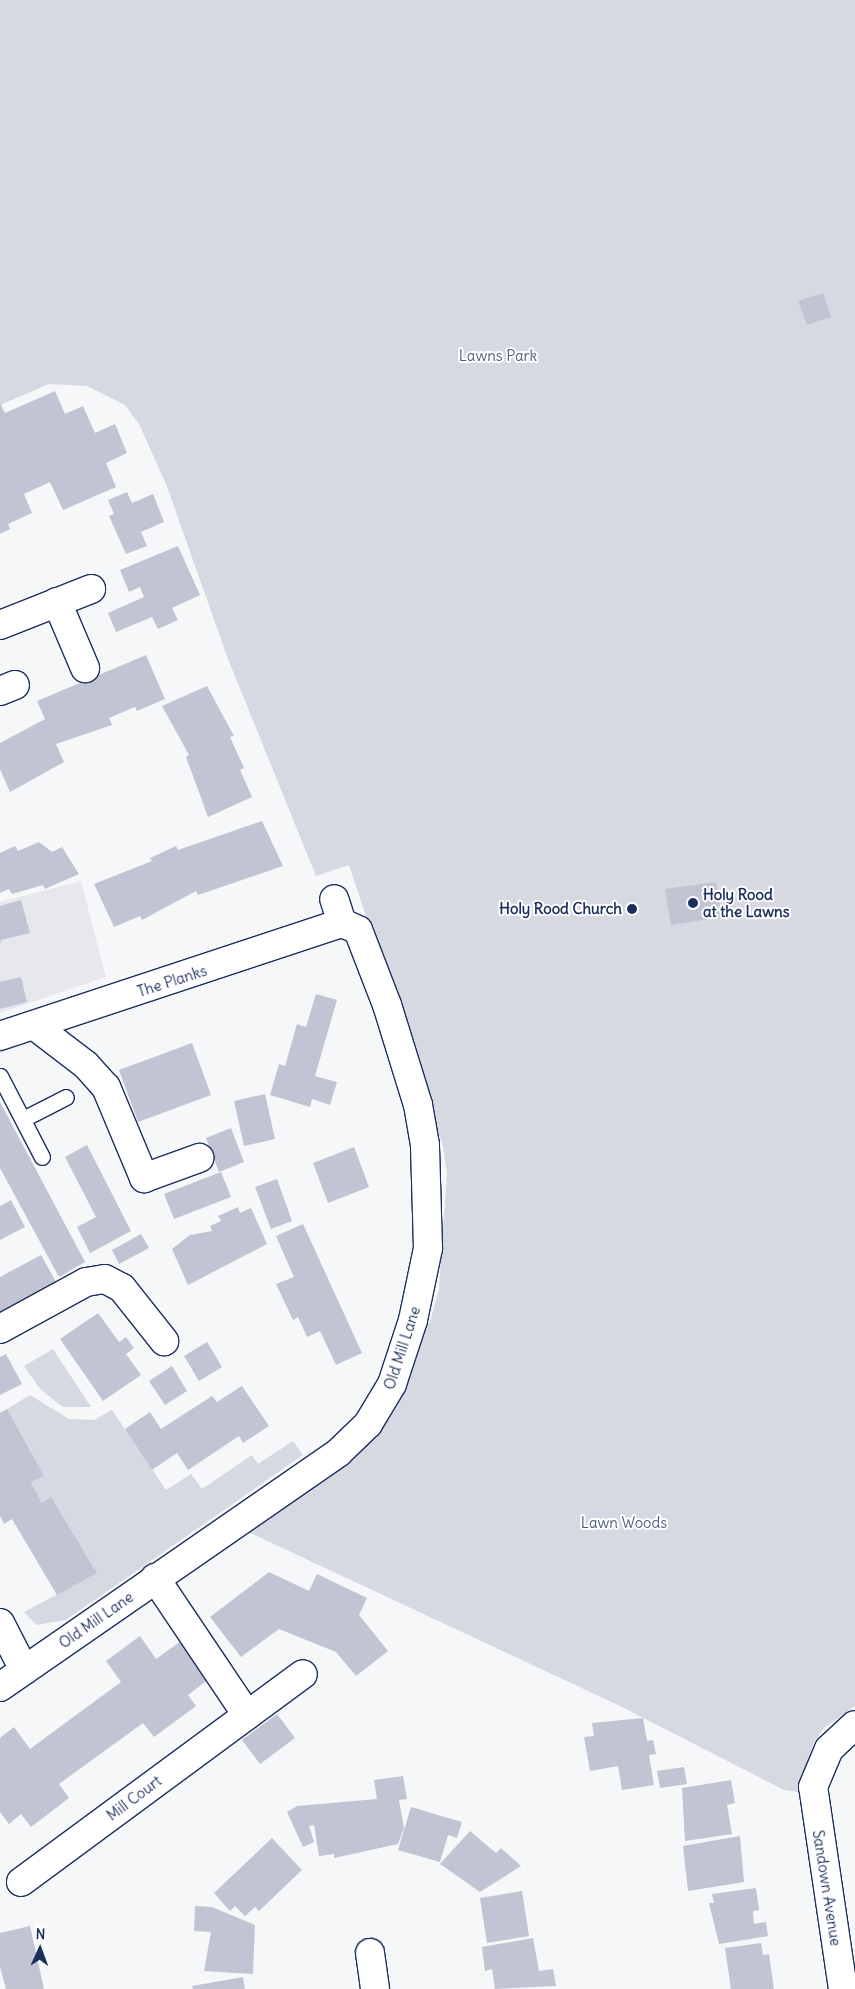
<!DOCTYPE html>
<style>
body{margin:0}
#map{position:relative;width:855px;height:1989px;overflow:hidden;background:#f6f7f9;font-family:Delius,sans-serif}
div>[style]{position:absolute}
.built>*{inset:0;background:#e6e8ee}
.green>*{inset:0;background:#d6d9e2}
.building>*{inset:0;background:#c0c4d3}
.roads{filter:drop-shadow(1px 0 #1b2f5e) drop-shadow(-1px 0 #1b2f5e) drop-shadow(0 1px #1b2f5e) drop-shadow(0 -1px #1b2f5e)}
.lane>*{height:15px;margin:-7.5px;padding:0 7.5px;transform-origin:7.5px;border-radius:7.5px;background:#fff}
.street>*{height:28px;margin:-14px;padding:0 14px;transform-origin:14px;border-radius:14px;background:#fff}
.dots>*{width:14px;height:14px;translate:-50% -50%;box-sizing:border-box;border:2px solid #fff;border-radius:50%}
span{translate:-50% -50%;white-space:nowrap;text-align:center;line-height:1.15;-webkit-text-stroke:4px #fff;paint-order:stroke}
.park-label{font-size:15px;color:#4a5a7f}
.poi-label{font-size:15px;color:#1b2f5e;font-weight:700}
.left{translate:0 -50%;text-align:left}
.right{translate:-100% -50%;text-align:right}
.street-label{font-size:15px;color:#1b2f5e}
.north{position:absolute;left:15px;top:1924px;width:50px;height:50px;-webkit-text-stroke:4px #fff;paint-order:stroke;rotate:2deg;font-size:14px;font-weight:700;line-height:20px;text-align:center;color:#1b2f5e}
.north::after{content:'';display:block;margin:auto;width:18px;height:22px;background:#1b2f5e;clip-path:polygon(50% 0,100% 100%,50% 72%,0 100%)}
</style>
<div id="map">
<div class="built">
<div style="clip-path:polygon(81px 881px,106px 977px,0 1013px,0 902px)"></div>
</div>
<div class="green">
<div style="clip-path:polygon(0 0,855px 0,855px 1706px,824px 1728px,814px 1742px,798px 1792px,784px 1790px,620px 1706px,248px 1532px,313px 1484px,394px 1400px,431px 1318px,439px 1289px,447px 1174px,443px 1146px,349px 865px,316px 876px,228px 659px,166px 484px,139px 424px,125px 405px,87px 386px,49px 384px,0 405px)"></div>
<div style="clip-path:polygon(53px 1349px,91px 1407px,63px 1407px,41px 1390px,24px 1366px)"></div>
<div style="clip-path:polygon(30px 1395px,69px 1419px,94px 1420px,112px 1410px,166px 1490px,191px 1474px,202px 1489px,252px 1455px,258px 1464px,293px 1441px,303px 1455px,66px 1620px,36px 1625px,24px 1612px,97px 1573px,51px 1498px,42px 1503px,31px 1482px,43px 1475px,7px 1409px)"></div>
</div>
<div class="building">
<div style="clip-path:polygon(823px 293px,831px 317px,807px 325px,798px 301px)"></div>
<div style="clip-path:polygon(55px 391px,65px 414px,83px 406px,95px 433px,115px 424px,127px 453px,106px 463px,116px 487px,63px 510px,50px 482px,24px 494px,32px 513px,8px 524px,10px 529px,0 534px,0 403px,5px 413px)"></div>
<div style="clip-path:polygon(127px 492px,132px 503px,153px 494px,164px 522px,141px 532px,147px 546px,126px 554px,109px 516px,114px 514px,108px 500px)"></div>
<div style="clip-path:polygon(178px 546px,200px 595px,172px 608px,178px 620px,158px 629px,152px 617px,116px 632px,108px 613px,144px 597px,140px 587px,129px 592px,120px 570px)"></div>
<div style="clip-path:polygon(146px 655px,165px 699px,137px 711px,135px 707px,109px 718px,112px 725px,56px 744px,64px 762px,10px 792px,0 769px,0 743px,45px 719px,37px 701px)"></div>
<div style="clip-path:polygon(207px 686px,234px 736px,230px 737px,244px 768px,240px 770px,252px 797px,208px 817px,186px 757px,189px 755px,162px 706px)"></div>
<div style="clip-path:polygon(262px 821px,283px 866px,198px 895px,196px 891px,142px 920px,140px 916px,114px 927px,94px 884px,152px 861px,150px 858px,176px 846px,178px 850px)"></div>
<div style="clip-path:polygon(39px 842px,52px 852px,62px 847px,79px 874px,45px 889px,43px 885px,12px 894px,9px 889px,0 893px,0 853px,15px 846px,18px 851px)"></div>
<div style="clip-path:polygon(716px 882px,721px 917px,671px 925px,665px 889px)"></div>
<div style="clip-path:polygon(21px 900px,30px 933px,1px 940px,0 945px,0 906px)"></div>
<div style="clip-path:polygon(21px 977px,27px 1002px,0 1009px,0 982px)"></div>
<div style="clip-path:polygon(316px 994px,337px 1000px,315px 1076px,337px 1082px,330px 1105px,312px 1099px,310px 1107px,270px 1095px,279px 1064px,285px 1066px,297px 1024px,306px 1027px)"></div>
<div style="clip-path:polygon(192px 1043px,211px 1095px,138px 1122px,119px 1070px)"></div>
<div style="clip-path:polygon(265px 1094px,275px 1139px,244px 1146px,234px 1101px)"></div>
<div style="clip-path:polygon(0 1102px,85px 1262px,59px 1277px,0 1168px)"></div>
<div style="clip-path:polygon(231px 1128px,244px 1162px,219px 1172px,206px 1138px)"></div>
<div style="clip-path:polygon(87px 1145px,131px 1231px,90px 1253px,77px 1227px,96px 1217px,65px 1157px)"></div>
<div style="clip-path:polygon(354px 1147px,369px 1187px,328px 1203px,313px 1163px)"></div>
<div style="clip-path:polygon(221px 1172px,231px 1197px,174px 1219px,164px 1194px)"></div>
<div style="clip-path:polygon(277px 1179px,292px 1221px,271px 1229px,255px 1187px)"></div>
<div style="clip-path:polygon(11px 1200px,25px 1227px,0 1240px,0 1206px)"></div>
<div style="clip-path:polygon(238px 1207px,240px 1213px,251px 1208px,267px 1244px,188px 1285px,172px 1249px,190px 1235px,212px 1231px,210px 1226px,221px 1221px,218px 1216px)"></div>
<div style="clip-path:polygon(303px 1224px,362px 1353px,336px 1365px,320px 1331px,307px 1337px,298px 1317px,293px 1320px,276px 1284px,294px 1277px,276px 1236px)"></div>
<div style="clip-path:polygon(141px 1234px,149px 1248px,119px 1264px,112px 1250px)"></div>
<div style="clip-path:polygon(41px 1255px,56px 1282px,0 1312px,0 1277px)"></div>
<div style="clip-path:polygon(98px 1313px,119px 1342px,126px 1337px,134px 1348px,126px 1354px,141px 1375px,103px 1401px,60px 1339px)"></div>
<div style="clip-path:polygon(207px 1342px,222px 1367px,199px 1381px,184px 1356px)"></div>
<div style="clip-path:polygon(6px 1354px,22px 1384px,0 1395px,0 1357px)"></div>
<div style="clip-path:polygon(172px 1366px,187px 1391px,165px 1405px,149px 1381px)"></div>
<div style="clip-path:polygon(242px 1386px,269px 1426px,243px 1443px,239px 1436px,188px 1470px,177px 1453px,152px 1470px,125px 1429px,150px 1412px,161px 1429px,212px 1396px,217px 1402px)"></div>
<div style="clip-path:polygon(7px 1409px,44px 1476px,31px 1482px,42px 1503px,51px 1497px,97px 1573px,57px 1595px,12px 1519px,4px 1524px,0 1516px,0 1413px)"></div>
<div style="clip-path:polygon(269px 1572px,309px 1591px,317px 1574px,367px 1598px,359px 1615px,388px 1651px,356px 1676px,336px 1652px,279px 1629px,241px 1657px,210px 1617px)"></div>
<div style="clip-path:polygon(140px 1636px,156px 1659px,181px 1641px,209px 1679px,188px 1695px,196px 1706px,154px 1737px,143px 1723px,59px 1784px,69px 1798px,31px 1827px,21px 1814px,9px 1824px,0 1812px,0 1738px,14px 1727px,30px 1749px,121px 1682px,106px 1661px)"></div>
<div style="clip-path:polygon(277px 1714px,295px 1738px,260px 1764px,242px 1740px)"></div>
<div style="clip-path:polygon(643px 1718px,647px 1741px,653px 1740px,656px 1754px,649px 1755px,654px 1785px,622px 1790px,618px 1766px,590px 1771px,584px 1737px,594px 1736px,592px 1723px)"></div>
<div style="clip-path:polygon(684px 1767px,687px 1784px,660px 1788px,657px 1771px)"></div>
<div style="clip-path:polygon(403px 1776px,407px 1799px,399px 1800px,404px 1828px,398px 1844px,334px 1858px,334px 1854px,319px 1856px,314px 1825px,309px 1826px,314px 1842px,303px 1847px,287px 1812px,297px 1806px,377px 1799px,374px 1780px)"></div>
<div style="clip-path:polygon(731px 1780px,735px 1803px,727px 1805px,732px 1834px,685px 1841px,682px 1788px)"></div>
<div style="clip-path:polygon(411px 1807px,462px 1822px,457px 1838px,448px 1835px,440px 1862px,398px 1850px)"></div>
<div style="clip-path:polygon(470px 1831px,496px 1853px,501px 1848px,521px 1866px,480px 1892px,440px 1864px)"></div>
<div style="clip-path:polygon(740px 1836px,744px 1882px,688px 1891px,683px 1846px)"></div>
<div style="clip-path:polygon(272px 1838px,302px 1870px,259px 1911px,255px 1907px,245px 1916px,235px 1906px,230px 1911px,214px 1893px)"></div>
<div style="clip-path:polygon(756px 1888px,759px 1910px,753px 1911px,754px 1924px,766px 1922px,768px 1936px,719px 1944px,709px 1903px,714px 1903px,712px 1894px)"></div>
<div style="clip-path:polygon(522px 1891px,529px 1936px,487px 1943px,480px 1898px)"></div>
<div style="clip-path:polygon(195px 1906px,212px 1907px,255px 1925px,253px 1974px,204px 1971px,211px 1932px,194px 1931px)"></div>
<div style="clip-path:polygon(30px 1926px,44px 1989px,6px 1989px,0 1967px,0 1933px)"></div>
<div style="clip-path:polygon(533px 1938px,539px 1971px,553px 1969px,556px 1986px,495px 1989px,492px 1969px,485px 1971px,482px 1947px)"></div>
<div style="clip-path:polygon(761px 1943px,763px 1955px,769px 1954px,774px 1989px,731px 1989px,725px 1948px)"></div>
<div style="clip-path:polygon(243px 1977px,245px 1989px,193px 1989px,192px 1986px)"></div>
</div>
<div class="roads">
<div class="lane">
<div style="left:0;top:1076px;width:91px;rotate:62.6deg"></div>
<div style="left:23px;top:1119px;width:48px;rotate:-27.1deg"></div>
</div>
<div class="street">
<div style="left:57px;top:602px;width:72px;rotate:67deg"></div>
<div style="left:0;top:625px;width:98px;rotate:-21.6deg"></div>
<div style="left:0;top:691px;width:16px;rotate:-22deg"></div>
<div style="left:35px;top:1026px;width:64px;rotate:37.4deg"></div>
<div style="left:86px;top:1065px;width:30px;rotate:48deg"></div>
<div style="left:106px;top:1087px;width:99px;rotate:67.3deg"></div>
<div style="left:144px;top:1178px;width:59px;rotate:-20deg"></div>
<div style="left:0;top:1036px;width:360px;rotate:-18.3deg"></div>
<div style="left:0;top:1329px;width:98px;rotate:-28.7deg"></div>
<div style="left:86px;top:1282px;width:19px;rotate:-9deg"></div>
<div style="left:105px;top:1279px;width:19px;rotate:28deg"></div>
<div style="left:122px;top:1288px;width:68px;rotate:51.6deg"></div>
<div style="left:155px;top:1578px;width:165px;rotate:56.1deg"></div>
<div style="left:0;top:1623px;width:53px;rotate:62.9deg"></div>
<div style="left:0;top:1687px;width:412px;rotate:-34.7deg"></div>
<div style="left:339px;top:1452px;width:40px;rotate:-44deg"></div>
<div style="left:368px;top:1424px;width:47px;rotate:-59deg"></div>
<div style="left:392px;top:1384px;width:67px;rotate:-71.8deg"></div>
<div style="left:413px;top:1320px;width:74px;rotate:-78.2deg"></div>
<div style="left:428px;top:1248px;width:103px;rotate:-91.7deg"></div>
<div style="left:425px;top:1145px;width:41px;rotate:-99.9deg"></div>
<div style="left:418px;top:1105px;width:105px;rotate:-107.2deg"></div>
<div style="left:387px;top:1005px;width:80px;rotate:-111.1deg"></div>
<div style="left:358px;top:930px;width:17px;rotate:-156deg"></div>
<div style="left:342px;top:923px;width:25px;rotate:-108deg"></div>
<div style="left:21px;top:1882px;width:350px;rotate:-36.4deg"></div>
<div style="left:370px;top:1953px;width:36px;rotate:82deg"></div>
<div style="left:843px;top:1989px;width:204px;rotate:-98.4deg"></div>
<div style="left:813px;top:1787px;width:41px;rotate:-67.2deg"></div>
<div style="left:829px;top:1749px;width:35px;rotate:-43deg"></div>
</div>
</div>
<div class="dots">
<div style="left:693px;top:903px;background:#1b2f5e"></div>
<div style="left:632px;top:909px;background:#1b2f5e"></div>
</div>
<div class="park-label">
<span style="left:498px;top:356px">Lawns Park</span>
<span style="left:624px;top:1523px">Lawn Woods</span>
</div>
<div class="poi-label">
<span class="left" style="left:703px;top:903px">Holy Rood<br>at the Lawns</span>
<span class="right" style="left:622px;top:909px">Holy Rood Church</span>
</div>
<div class="street-label">
<span style="left:172px;top:981px;rotate:-18deg">The Planks</span>
<span style="left:402px;top:1348px;rotate:-72deg">Old Mill Lane</span>
<span style="left:96px;top:1620px;rotate:-35deg">Old Mill Lane</span>
<span style="left:134px;top:1798px;rotate:-37deg">Mill Court</span>
<span style="left:827px;top:1888px;rotate:81deg">Sandown Avenue</span>
</div>
<div class="north">N</div>
</div>
